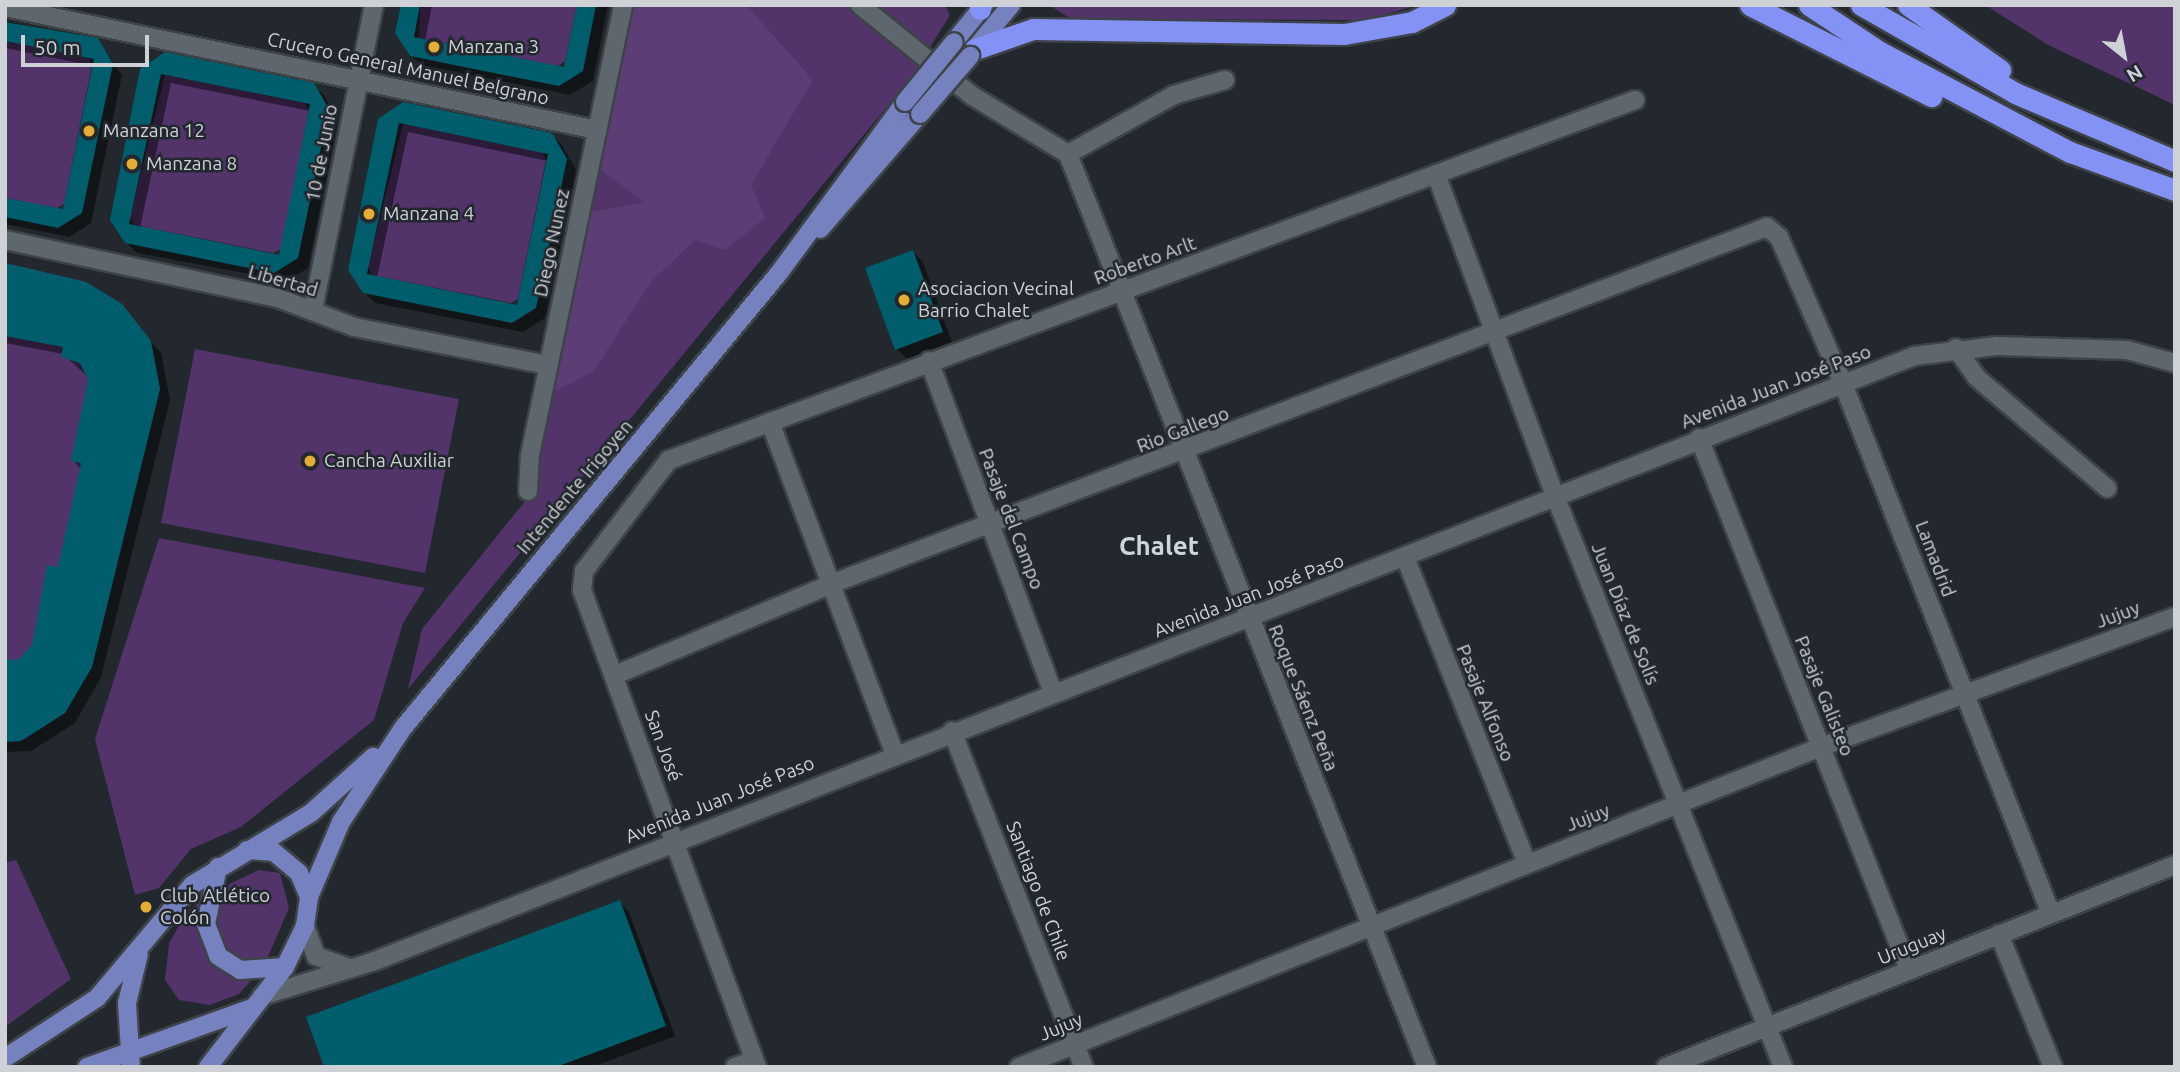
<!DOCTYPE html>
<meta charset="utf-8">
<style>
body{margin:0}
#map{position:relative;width:2180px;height:1072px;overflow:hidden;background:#22282e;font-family:Ubuntu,sans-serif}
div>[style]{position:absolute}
.green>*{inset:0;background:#52336a}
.forest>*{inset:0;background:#5c3d75}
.shadow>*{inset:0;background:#0007}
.building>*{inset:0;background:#005d6b}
.roads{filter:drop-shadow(2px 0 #3e4348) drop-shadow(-2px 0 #3e4348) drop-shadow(0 2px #3e4348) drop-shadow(0 -2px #3e4348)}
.minor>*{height:18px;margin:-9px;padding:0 9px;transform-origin:9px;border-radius:9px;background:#5f676e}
.major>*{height:18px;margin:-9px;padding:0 9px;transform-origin:9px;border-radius:9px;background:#7681bf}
.highway>*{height:21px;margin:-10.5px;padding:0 10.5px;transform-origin:10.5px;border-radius:10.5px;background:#8592f5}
.bridges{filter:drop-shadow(2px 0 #3e4348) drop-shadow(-2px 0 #3e4348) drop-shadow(0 2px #3e4348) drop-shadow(0 -2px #3e4348)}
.major-bridge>*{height:18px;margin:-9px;padding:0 9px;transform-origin:9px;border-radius:9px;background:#7681bf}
.dots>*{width:19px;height:19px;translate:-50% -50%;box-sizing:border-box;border:4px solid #22282e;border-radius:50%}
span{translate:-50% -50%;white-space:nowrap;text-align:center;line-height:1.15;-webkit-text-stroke:5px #22282e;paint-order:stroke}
.poi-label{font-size:19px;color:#ced2d6}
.left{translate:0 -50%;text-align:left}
.street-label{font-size:19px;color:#ced2d6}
.district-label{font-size:26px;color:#cdd6dd;font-weight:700}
.frame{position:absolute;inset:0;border:7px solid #ced2d6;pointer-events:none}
.north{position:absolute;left:2089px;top:21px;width:70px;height:70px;-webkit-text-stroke:5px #22282e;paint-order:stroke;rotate:149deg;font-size:19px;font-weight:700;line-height:28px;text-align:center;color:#ced2d6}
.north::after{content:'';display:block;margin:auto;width:24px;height:32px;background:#ced2d6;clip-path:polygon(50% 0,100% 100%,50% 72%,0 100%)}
.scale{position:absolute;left:21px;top:35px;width:128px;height:32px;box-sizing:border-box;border:4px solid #ced2d6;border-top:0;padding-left:9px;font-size:21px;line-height:24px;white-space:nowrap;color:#ced2d6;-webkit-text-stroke:5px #22282e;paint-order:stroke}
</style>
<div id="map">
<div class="green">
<div style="clip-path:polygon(420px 5px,577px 5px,565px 61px,558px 66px,419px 38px)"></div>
<div style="clip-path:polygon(634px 5px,945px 5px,950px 15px,913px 75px,408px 689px,422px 629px,534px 490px)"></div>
<div style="clip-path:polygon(1049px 5px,1418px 5px,1367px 20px,1071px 19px)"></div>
<div style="clip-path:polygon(1985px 5px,2175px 5px,2175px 105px,2048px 45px)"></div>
<div style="clip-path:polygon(5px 41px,88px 58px,92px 65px,64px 204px,57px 208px,5px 198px)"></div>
<div style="clip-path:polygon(165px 75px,304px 103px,309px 110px,281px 249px,273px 253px,134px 225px,130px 217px)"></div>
<div style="clip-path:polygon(403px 124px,542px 152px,546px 160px,518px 299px,511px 303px,372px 275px,368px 267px)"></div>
<div style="clip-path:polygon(5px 263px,86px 282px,122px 304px,151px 341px,160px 389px,92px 667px,65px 713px,21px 741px,5px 742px)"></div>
<div style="clip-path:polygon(195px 349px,459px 399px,425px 573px,161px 523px)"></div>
<div style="clip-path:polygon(159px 538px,425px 588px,403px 623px,374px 720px,241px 827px,191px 849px,159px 888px,135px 895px,95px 739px)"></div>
<div style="clip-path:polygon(16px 860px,71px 979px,5px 1027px,5px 863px)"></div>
<div style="clip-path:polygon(259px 870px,280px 873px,289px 908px,264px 966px,239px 994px,210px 1005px,179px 1000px,165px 980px,169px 943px,187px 912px,212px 892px)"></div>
</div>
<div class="forest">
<div style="clip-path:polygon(635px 5px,746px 5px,813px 80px,751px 185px,765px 218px,725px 250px,695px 240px,651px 282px,593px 372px,542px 398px,557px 277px,587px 213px,644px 202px,595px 166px)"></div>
</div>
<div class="shadow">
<div style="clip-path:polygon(402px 5px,432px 5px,425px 41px,566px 69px,579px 5px,608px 5px,593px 81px,570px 95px,422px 65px,411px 55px)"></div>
<div style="clip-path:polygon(5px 21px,97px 40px,122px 75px,91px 223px,69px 237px,5px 224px,5px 199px,65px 212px,94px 66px,5px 48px)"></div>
<div style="clip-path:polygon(evenodd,141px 71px,313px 85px,324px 95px,338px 120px,308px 268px,287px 281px,137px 253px,126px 242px,141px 71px,171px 83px,310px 111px,281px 257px,140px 228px,171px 83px)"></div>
<div style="clip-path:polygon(evenodd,379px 120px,551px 134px,562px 145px,576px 170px,545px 318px,523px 332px,375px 303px,364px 292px,379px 120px,408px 132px,548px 161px,518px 307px,377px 278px,408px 132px)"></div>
<div style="clip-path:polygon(913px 252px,923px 262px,952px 342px,907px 359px,897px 349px)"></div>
<div style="clip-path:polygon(5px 265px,121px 306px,161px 353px,170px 400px,101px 677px,75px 723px,31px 751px,5px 752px,5px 661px,18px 662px,34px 646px,60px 569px,81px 469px,73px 460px,90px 379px,63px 354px,5px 343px)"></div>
<div style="clip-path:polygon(619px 902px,629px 912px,675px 1036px,592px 1067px,326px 1067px)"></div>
</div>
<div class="building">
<div style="clip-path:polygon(401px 5px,420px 5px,414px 37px,564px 67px,577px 5px,596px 5px,583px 71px,559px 86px,410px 56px,395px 33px)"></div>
<div style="clip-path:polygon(5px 22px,98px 38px,113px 64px,82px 213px,58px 228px,5px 217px,5px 198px,63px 209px,94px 59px,5px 41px)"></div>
<div style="clip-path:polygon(evenodd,165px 52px,314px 83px,329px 109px,298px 258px,274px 273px,125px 243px,110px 220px,140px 69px,165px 52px,161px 74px,310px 104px,279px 255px,129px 224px,161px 74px)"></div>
<div style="clip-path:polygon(evenodd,403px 102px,552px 133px,567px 159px,536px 308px,512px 323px,363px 293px,348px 270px,378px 119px,403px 102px,399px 123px,548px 154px,517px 305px,367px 274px,399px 123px)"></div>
<div style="clip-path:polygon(913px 250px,943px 332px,895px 350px,865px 268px)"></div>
<div style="clip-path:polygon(5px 263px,86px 282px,122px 304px,151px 341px,160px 389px,92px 667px,65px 713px,21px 741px,5px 742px,5px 659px,18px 660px,32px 645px,47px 565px,58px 567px,81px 463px,71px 461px,88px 379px,80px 363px,61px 357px,63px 347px,5px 336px)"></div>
<div style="clip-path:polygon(620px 900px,666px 1026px,556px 1067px,324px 1067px,306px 1017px)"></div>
</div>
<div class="roads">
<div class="minor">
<div style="left:860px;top:5px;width:143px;rotate:39deg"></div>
<div style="left:971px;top:95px;width:114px;rotate:31.3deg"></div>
<div style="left:5px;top:7px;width:605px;rotate:11.74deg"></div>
<div style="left:1225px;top:80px;width:53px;rotate:163.6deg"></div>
<div style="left:1174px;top:95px;width:121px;rotate:150.9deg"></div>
<div style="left:1068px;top:154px;width:981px;rotate:68.53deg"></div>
<div style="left:1436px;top:174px;width:343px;rotate:69.7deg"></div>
<div style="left:1555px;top:496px;width:615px;rotate:68.23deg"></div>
<div style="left:5px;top:240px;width:279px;rotate:12deg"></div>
<div style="left:278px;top:298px;width:81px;rotate:20.9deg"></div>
<div style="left:354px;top:327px;width:198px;rotate:11.1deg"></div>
<div style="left:313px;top:310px;width:311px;rotate:-78.7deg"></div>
<div style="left:1956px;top:348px;width:35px;rotate:55deg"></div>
<div style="left:1976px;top:377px;width:172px;rotate:40.3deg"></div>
<div style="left:929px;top:361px;width:354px;rotate:69.5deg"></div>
<div style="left:770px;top:422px;width:353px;rotate:69.4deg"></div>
<div style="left:1699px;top:438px;width:572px;rotate:68.46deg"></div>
<div style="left:528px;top:491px;width:36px;rotate:-87deg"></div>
<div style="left:530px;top:455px;width:460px;rotate:-78.3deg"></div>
<div style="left:1405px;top:557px;width:330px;rotate:68.3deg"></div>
<div style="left:615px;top:675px;width:234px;rotate:-22.8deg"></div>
<div style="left:831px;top:584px;width:1002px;rotate:-20.88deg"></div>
<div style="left:1767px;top:227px;width:16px;rotate:40deg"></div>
<div style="left:1779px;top:237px;width:163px;rotate:66.4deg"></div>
<div style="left:1844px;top:386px;width:567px;rotate:68.59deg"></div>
<div style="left:952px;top:731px;width:361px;rotate:68.6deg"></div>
<div style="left:305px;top:926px;width:32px;rotate:70deg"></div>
<div style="left:316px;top:956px;width:35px;rotate:20deg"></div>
<div style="left:1999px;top:934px;width:144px;rotate:67.9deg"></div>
<div style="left:262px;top:996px;width:115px;rotate:-17.2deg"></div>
<div style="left:372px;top:962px;width:1657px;rotate:-21.45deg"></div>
<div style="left:1914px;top:356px;width:84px;rotate:-6.9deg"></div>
<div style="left:1997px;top:346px;width:130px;rotate:1.8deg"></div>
<div style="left:2127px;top:350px;width:50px;rotate:15.2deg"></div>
<div style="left:735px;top:1067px;width:20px;rotate:-20deg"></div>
<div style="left:757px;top:1067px;width:508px;rotate:-110.15deg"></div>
<div style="left:582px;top:590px;width:19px;rotate:-84deg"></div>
<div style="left:584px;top:571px;width:140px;rotate:-52.6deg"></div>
<div style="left:669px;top:460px;width:1031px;rotate:-20.44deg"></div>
<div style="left:1019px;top:1067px;width:863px;rotate:-21.75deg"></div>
<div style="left:1821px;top:747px;width:377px;rotate:-20.2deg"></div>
<div style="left:1666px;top:1067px;width:548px;rotate:-21.65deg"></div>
</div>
<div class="major">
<div style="left:954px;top:42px;width:48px;rotate:-51deg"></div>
<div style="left:973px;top:51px;width:60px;rotate:-50.4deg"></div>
<div style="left:820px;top:229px;width:152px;rotate:-49deg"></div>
<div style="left:218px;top:867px;width:58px;rotate:101.9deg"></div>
<div style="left:206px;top:924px;width:34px;rotate:69deg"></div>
<div style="left:218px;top:956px;width:26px;rotate:32deg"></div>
<div style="left:240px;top:970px;width:45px;rotate:-3.8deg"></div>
<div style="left:309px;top:897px;width:82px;rotate:-66.9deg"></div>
<div style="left:341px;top:822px;width:113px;rotate:-56.6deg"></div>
<div style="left:403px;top:728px;width:590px;rotate:-50.43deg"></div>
<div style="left:779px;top:273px;width:212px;rotate:-53.6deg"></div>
<div style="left:5px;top:1058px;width:110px;rotate:-33.1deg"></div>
<div style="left:97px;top:998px;width:148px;rotate:-49.9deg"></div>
<div style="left:192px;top:885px;width:139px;rotate:-31.2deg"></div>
<div style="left:311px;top:813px;width:84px;rotate:-42.1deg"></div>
<div style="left:87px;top:1067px;width:175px;rotate:-19.7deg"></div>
<div style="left:131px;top:1067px;width:64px;rotate:-93.6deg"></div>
<div style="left:127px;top:1003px;width:50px;rotate:-76.2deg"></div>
<div style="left:208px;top:1067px;width:126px;rotate:-52.4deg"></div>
<div style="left:285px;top:967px;width:46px;rotate:-64deg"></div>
<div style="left:305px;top:926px;width:29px;rotate:-82deg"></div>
<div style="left:309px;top:897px;width:26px;rotate:-113deg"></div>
<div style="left:299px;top:873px;width:33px;rotate:-140deg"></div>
<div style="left:274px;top:852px;width:27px;rotate:-176deg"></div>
</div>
<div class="highway">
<div style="left:980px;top:5px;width:4px;rotate:90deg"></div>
<div style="left:1750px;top:5px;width:203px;rotate:26.7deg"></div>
<div style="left:1809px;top:5px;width:85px;rotate:33.5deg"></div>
<div style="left:1880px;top:52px;width:215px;rotate:27.8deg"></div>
<div style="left:2070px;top:152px;width:112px;rotate:19.9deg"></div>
<div style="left:1861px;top:5px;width:177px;rotate:29.7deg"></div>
<div style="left:2015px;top:93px;width:174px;rotate:23deg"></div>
<div style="left:1908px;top:5px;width:113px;rotate:35.2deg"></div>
<div style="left:975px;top:49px;width:61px;rotate:-19deg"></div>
<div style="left:1033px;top:29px;width:311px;rotate:0.9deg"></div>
<div style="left:1344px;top:34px;width:69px;rotate:-10deg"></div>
<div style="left:1412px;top:22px;width:37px;rotate:-27deg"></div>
</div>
</div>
<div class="bridges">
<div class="major-bridge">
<div style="left:905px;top:102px;width:77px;rotate:-50.8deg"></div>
<div style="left:920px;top:114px;width:77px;rotate:-49.2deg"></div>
</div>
</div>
<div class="dots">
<div style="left:434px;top:47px;background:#e4ad35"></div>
<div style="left:89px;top:131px;background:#e4ad35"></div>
<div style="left:132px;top:164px;background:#e4ad35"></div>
<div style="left:369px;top:214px;background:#e4ad35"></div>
<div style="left:904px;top:300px;background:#e4ad35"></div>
<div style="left:310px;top:461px;background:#e4ad35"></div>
<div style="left:146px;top:907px;background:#e4ad35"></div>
</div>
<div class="poi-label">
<span class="left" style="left:448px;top:47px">Manzana 3</span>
<span class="left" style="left:103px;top:131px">Manzana 12</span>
<span class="left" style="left:146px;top:164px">Manzana 8</span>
<span class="left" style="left:383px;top:214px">Manzana 4</span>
<span class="left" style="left:918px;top:300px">Asociacion Vecinal<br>Barrio Chalet</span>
<span class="left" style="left:324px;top:461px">Cancha Auxiliar</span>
<span class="left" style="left:160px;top:907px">Club Atlético<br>Colón</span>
</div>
<div class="street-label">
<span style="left:408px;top:69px;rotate:12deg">Crucero General Manuel Belgrano</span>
<span style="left:322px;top:153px;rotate:-79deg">10 de Junio</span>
<span style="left:552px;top:243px;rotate:-78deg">Diego Nunez</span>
<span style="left:1145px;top:261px;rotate:-20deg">Roberto Arlt</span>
<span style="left:283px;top:281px;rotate:16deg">Libertad</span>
<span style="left:1776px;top:387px;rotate:-21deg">Avenida Juan José Paso</span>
<span style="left:1183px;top:430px;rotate:-21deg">Rio Gallego</span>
<span style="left:575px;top:487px;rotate:-50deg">Intendente Irigoyen</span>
<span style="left:1011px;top:519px;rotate:69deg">Pasaje del Campo</span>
<span style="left:1935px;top:559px;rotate:69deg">Lamadrid</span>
<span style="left:1249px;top:596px;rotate:-21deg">Avenida Juan José Paso</span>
<span style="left:1625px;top:614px;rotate:68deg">Juan Díaz de Solís</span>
<span style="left:2118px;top:615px;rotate:-20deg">Jujuy</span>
<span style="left:1824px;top:696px;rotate:68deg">Pasaje Galisteo</span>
<span style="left:1303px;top:698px;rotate:68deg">Roque Sáenz Peña</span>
<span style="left:1485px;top:703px;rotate:68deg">Pasaje Alfonso</span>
<span style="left:663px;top:746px;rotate:70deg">San José</span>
<span style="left:720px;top:800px;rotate:-22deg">Avenida Juan José Paso</span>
<span style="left:1588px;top:818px;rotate:-21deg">Jujuy</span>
<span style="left:1038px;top:891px;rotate:69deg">Santiago de Chile</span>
<span style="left:1912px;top:946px;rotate:-22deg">Uruguay</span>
<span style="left:1061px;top:1027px;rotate:-22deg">Jujuy</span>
</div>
<div class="district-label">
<span style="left:1159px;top:546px">Chalet</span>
</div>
<div class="frame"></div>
<div class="north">N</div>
<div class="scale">50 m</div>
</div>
